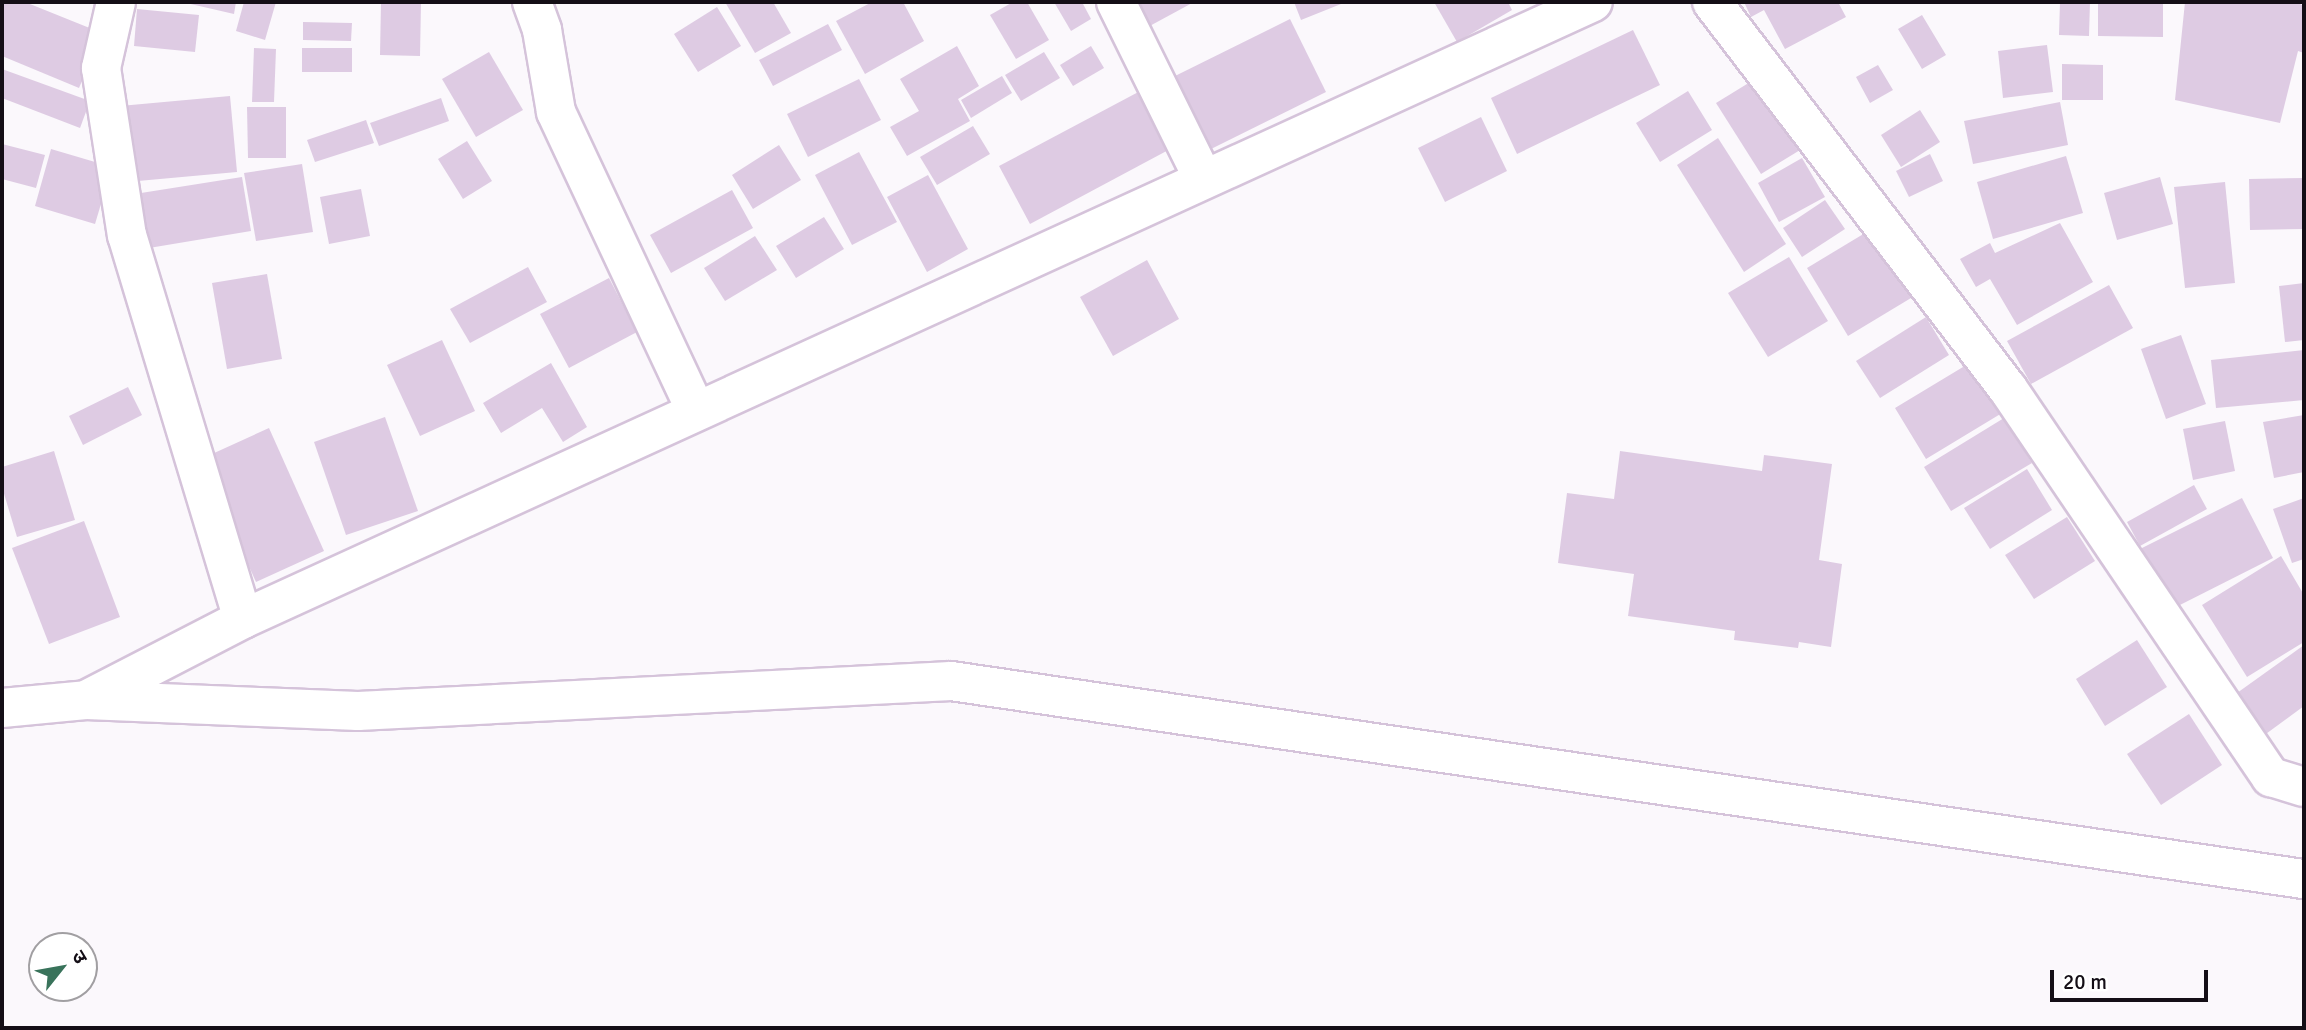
<!DOCTYPE html>
<meta charset="utf-8">
<style>
body{margin:0}
#map{position:relative;width:2306px;height:1030px;overflow:hidden;background:#fbf8fc;font-family:Signika,"Noto Sans Devanagari",sans-serif}
div>[style]{position:absolute}
.building>*{inset:0;background:#decbe3}
.roads{filter:drop-shadow(2px 0 #d5c3da) drop-shadow(-2px 0 #d5c3da) drop-shadow(0 2px #d5c3da) drop-shadow(0 -2px #d5c3da)}
.minor>*{height:38px;margin:-19px;padding:0 19px;transform-origin:19px;border-radius:19px;background:#fff}
span{translate:-50% -50%;white-space:nowrap;text-align:center;line-height:1.15;-webkit-text-stroke:5px #fff;paint-order:stroke}
.frame{position:absolute;inset:0;border:4px solid #140e16;pointer-events:none}
.north{position:absolute;left:28px;top:932px;width:70px;height:70px;box-sizing:border-box;background:#fff;border:2px solid #a19fa2;border-radius:50%;rotate:59deg;font-size:19px;font-weight:700;line-height:28px;text-align:center;color:#140e16}
.north::after{content:'';display:block;margin:auto;width:24px;height:32px;background:#39735b;clip-path:polygon(50% 0,100% 100%,50% 72%,0 100%)}
.scale{position:absolute;left:2050px;top:970px;width:158px;height:32px;box-sizing:border-box;border:4px solid #140e16;border-top:0;padding-left:9px;font-size:21px;line-height:24px;white-space:nowrap;color:#140e16;-webkit-text-stroke:5px #fff;paint-order:stroke}
</style>
<div id="map">
<div class="building">
<div style="clip-path:polygon(2px 2px,25px 2px,102px 33px,79px 88px,2px 56px)"></div>
<div style="clip-path:polygon(182px 2px,236px 2px,234px 14px)"></div>
<div style="clip-path:polygon(244px 2px,276px 2px,265px 40px,236px 31px)"></div>
<div style="clip-path:polygon(381px 2px,421px 2px,420px 56px,380px 55px)"></div>
<div style="clip-path:polygon(725px 2px,773px 2px,791px 33px,755px 53px)"></div>
<div style="clip-path:polygon(872px 2px,903px 2px,924px 41px,865px 74px,836px 21px)"></div>
<div style="clip-path:polygon(1013px 2px,1027px 2px,1049px 40px,1016px 59px,990px 15px)"></div>
<div style="clip-path:polygon(1054px 2px,1082px 2px,1091px 19px,1071px 31px)"></div>
<div style="clip-path:polygon(1132px 2px,1194px 2px,1146px 28px)"></div>
<div style="clip-path:polygon(1294px 2px,1346px 2px,1301px 20px)"></div>
<div style="clip-path:polygon(1434px 2px,1508px 2px,1512px 10px,1457px 42px)"></div>
<div style="clip-path:polygon(1744px 2px,1838px 2px,1846px 17px,1785px 49px,1764px 10px,1751px 17px)"></div>
<div style="clip-path:polygon(2060px 2px,2090px 2px,2089px 36px,2059px 35px)"></div>
<div style="clip-path:polygon(2098px 2px,2163px 2px,2163px 37px,2098px 36px)"></div>
<div style="clip-path:polygon(2185px 2px,2298px 2px,2304px 7px,2304px 53px,2298px 51px,2280px 123px,2175px 100px)"></div>
<div style="clip-path:polygon(717px 7px,741px 46px,698px 72px,674px 34px)"></div>
<div style="clip-path:polygon(137px 9px,199px 15px,195px 52px,134px 46px)"></div>
<div style="clip-path:polygon(1922px 15px,1946px 55px,1922px 69px,1898px 29px)"></div>
<div style="clip-path:polygon(1290px 19px,1326px 92px,1209px 150px,1173px 77px)"></div>
<div style="clip-path:polygon(303px 22px,352px 23px,351px 41px,303px 40px)"></div>
<div style="clip-path:polygon(828px 24px,842px 50px,773px 86px,759px 60px)"></div>
<div style="clip-path:polygon(1633px 30px,1660px 85px,1517px 154px,1491px 98px)"></div>
<div style="clip-path:polygon(2047px 45px,2053px 92px,2003px 98px,1998px 51px)"></div>
<div style="clip-path:polygon(957px 46px,979px 86px,958px 99px,970px 121px,907px 156px,890px 127px,919px 111px,900px 79px)"></div>
<div style="clip-path:polygon(1091px 46px,1104px 68px,1073px 86px,1060px 65px)"></div>
<div style="clip-path:polygon(254px 48px,276px 49px,274px 102px,252px 102px)"></div>
<div style="clip-path:polygon(302px 48px,352px 48px,352px 72px,302px 72px)"></div>
<div style="clip-path:polygon(489px 52px,523px 110px,476px 137px,442px 79px)"></div>
<div style="clip-path:polygon(1044px 52px,1060px 78px,1021px 101px,1005px 75px)"></div>
<div style="clip-path:polygon(2062px 64px,2103px 65px,2103px 100px,2062px 100px)"></div>
<div style="clip-path:polygon(1878px 65px,1893px 90px,1870px 103px,1856px 77px)"></div>
<div style="clip-path:polygon(2px 69px,90px 101px,80px 128px,2px 98px)"></div>
<div style="clip-path:polygon(1002px 76px,1012px 93px,971px 118px,961px 100px)"></div>
<div style="clip-path:polygon(1760px 76px,1805px 147px,1761px 174px,1716px 103px)"></div>
<div style="clip-path:polygon(859px 79px,881px 120px,808px 157px,787px 114px)"></div>
<div style="clip-path:polygon(1144px 89px,1174px 147px,1030px 224px,999px 166px)"></div>
<div style="clip-path:polygon(1688px 91px,1712px 130px,1660px 162px,1636px 123px)"></div>
<div style="clip-path:polygon(230px 96px,237px 172px,127px 182px,120px 106px)"></div>
<div style="clip-path:polygon(441px 98px,449px 121px,379px 146px,370px 123px)"></div>
<div style="clip-path:polygon(2060px 102px,2068px 145px,1973px 164px,1964px 121px)"></div>
<div style="clip-path:polygon(247px 107px,286px 107px,286px 158px,248px 158px)"></div>
<div style="clip-path:polygon(1920px 110px,1940px 142px,1901px 167px,1881px 135px)"></div>
<div style="clip-path:polygon(1481px 117px,1507px 171px,1445px 202px,1418px 148px)"></div>
<div style="clip-path:polygon(366px 120px,374px 143px,315px 162px,307px 140px)"></div>
<div style="clip-path:polygon(973px 126px,990px 154px,937px 185px,920px 157px)"></div>
<div style="clip-path:polygon(1718px 138px,1786px 244px,1744px 272px,1677px 165px)"></div>
<div style="clip-path:polygon(467px 141px,492px 181px,463px 199px,438px 159px)"></div>
<div style="clip-path:polygon(2px 144px,45px 155px,36px 188px,2px 179px)"></div>
<div style="clip-path:polygon(779px 145px,801px 180px,753px 209px,732px 175px)"></div>
<div style="clip-path:polygon(51px 149px,112px 167px,95px 224px,35px 206px)"></div>
<div style="clip-path:polygon(859px 152px,897px 222px,852px 245px,815px 175px)"></div>
<div style="clip-path:polygon(1930px 154px,1943px 181px,1909px 197px,1896px 171px)"></div>
<div style="clip-path:polygon(2066px 156px,2083px 213px,1993px 239px,1977px 182px)"></div>
<div style="clip-path:polygon(1802px 158px,1825px 197px,1779px 222px,1758px 183px)"></div>
<div style="clip-path:polygon(302px 164px,313px 232px,256px 241px,244px 173px)"></div>
<div style="clip-path:polygon(928px 175px,968px 249px,927px 272px,887px 197px)"></div>
<div style="clip-path:polygon(242px 177px,251px 231px,149px 248px,141px 193px)"></div>
<div style="clip-path:polygon(2160px 177px,2173px 224px,2117px 240px,2104px 193px)"></div>
<div style="clip-path:polygon(2304px 178px,2304px 229px,2250px 230px,2249px 179px)"></div>
<div style="clip-path:polygon(2225px 182px,2235px 283px,2185px 288px,2174px 187px)"></div>
<div style="clip-path:polygon(361px 189px,370px 236px,329px 244px,320px 197px)"></div>
<div style="clip-path:polygon(732px 190px,753px 228px,671px 273px,650px 235px)"></div>
<div style="clip-path:polygon(1825px 200px,1845px 229px,1802px 257px,1783px 228px)"></div>
<div style="clip-path:polygon(824px 217px,844px 249px,796px 278px,776px 246px)"></div>
<div style="clip-path:polygon(2060px 223px,2093px 282px,2017px 325px,1990px 279px,1976px 287px,1960px 259px,1990px 243px,1995px 253px)"></div>
<div style="clip-path:polygon(1875px 227px,1916px 295px,1848px 336px,1807px 268px)"></div>
<div style="clip-path:polygon(755px 236px,777px 270px,725px 301px,704px 268px)"></div>
<div style="clip-path:polygon(1789px 257px,1828px 321px,1768px 357px,1728px 293px)"></div>
<div style="clip-path:polygon(1147px 260px,1179px 319px,1113px 356px,1080px 297px)"></div>
<div style="clip-path:polygon(528px 267px,547px 302px,470px 343px,450px 309px)"></div>
<div style="clip-path:polygon(267px 274px,282px 359px,227px 369px,212px 283px)"></div>
<div style="clip-path:polygon(609px 278px,637px 332px,569px 368px,540px 314px)"></div>
<div style="clip-path:polygon(2304px 283px,2304px 340px,2285px 342px,2279px 286px)"></div>
<div style="clip-path:polygon(2109px 285px,2133px 328px,2031px 384px,2007px 341px)"></div>
<div style="clip-path:polygon(1926px 317px,1949px 355px,1880px 398px,1856px 361px)"></div>
<div style="clip-path:polygon(2181px 335px,2206px 404px,2166px 419px,2141px 349px)"></div>
<div style="clip-path:polygon(442px 340px,475px 411px,420px 436px,387px 365px)"></div>
<div style="clip-path:polygon(1966px 343px,2007px 410px,1926px 459px,1895px 408px,1963px 367px,1953px 350px)"></div>
<div style="clip-path:polygon(2304px 350px,2304px 400px,2216px 408px,2211px 360px)"></div>
<div style="clip-path:polygon(551px 363px,587px 427px,563px 442px,542px 408px,501px 433px,483px 403px)"></div>
<div style="clip-path:polygon(128px 387px,142px 415px,83px 445px,69px 416px)"></div>
<div style="clip-path:polygon(2304px 415px,2304px 472px,2274px 478px,2263px 422px)"></div>
<div style="clip-path:polygon(385px 417px,418px 511px,346px 535px,314px 442px)"></div>
<div style="clip-path:polygon(2004px 418px,2032px 463px,1951px 511px,1924px 467px)"></div>
<div style="clip-path:polygon(2225px 421px,2235px 471px,2193px 480px,2183px 429px)"></div>
<div style="clip-path:polygon(269px 428px,324px 551px,256px 582px,201px 459px)"></div>
<div style="clip-path:polygon(54px 451px,75px 520px,17px 537px,2px 487px,2px 467px)"></div>
<div style="clip-path:polygon(1620px 451px,1762px 471px,1764px 455px,1832px 464px,1819px 560px,1842px 564px,1831px 647px,1799px 642px,1798px 648px,1734px 640px,1735px 631px,1628px 616px,1634px 574px,1558px 563px,1567px 493px,1614px 499px)"></div>
<div style="clip-path:polygon(2027px 469px,2052px 510px,1990px 549px,1964px 508px)"></div>
<div style="clip-path:polygon(2194px 485px,2207px 509px,2140px 546px,2127px 522px)"></div>
<div style="clip-path:polygon(2242px 498px,2273px 558px,2170px 610px,2140px 549px)"></div>
<div style="clip-path:polygon(2304px 498px,2304px 559px,2292px 563px,2273px 509px)"></div>
<div style="clip-path:polygon(2067px 517px,2095px 561px,2034px 599px,2005px 555px)"></div>
<div style="clip-path:polygon(84px 521px,120px 617px,49px 644px,12px 548px)"></div>
<div style="clip-path:polygon(2281px 556px,2304px 595px,2304px 642px,2247px 677px,2202px 605px)"></div>
<div style="clip-path:polygon(2137px 640px,2167px 687px,2105px 726px,2076px 679px)"></div>
<div style="clip-path:polygon(2304px 645px,2304px 706px,2259px 739px,2230px 698px)"></div>
<div style="clip-path:polygon(2189px 714px,2222px 765px,2161px 805px,2127px 754px)"></div>
</div>
<div class="roads">
<div class="minor">
<div style="left:116px;top:2px;width:68px;rotate:102.8deg"></div>
<div style="left:101px;top:68px;width:169px;rotate:81.2deg"></div>
<div style="left:127px;top:235px;width:401px;rotate:73.2deg"></div>
<div style="left:532px;top:2px;width:30px;rotate:70deg"></div>
<div style="left:542px;top:30px;width:83px;rotate:80.3deg"></div>
<div style="left:556px;top:112px;width:330px;rotate:64.9deg"></div>
<div style="left:1116px;top:2px;width:196px;rotate:63.7deg"></div>
<div style="left:1712px;top:2px;width:487px;rotate:52.6deg"></div>
<div style="left:2008px;top:389px;width:469px;rotate:55.9deg"></div>
<div style="left:2271px;top:777px;width:34px;rotate:17deg"></div>
<div style="left:90px;top:698px;width:172px;rotate:-27.3deg"></div>
<div style="left:243px;top:619px;width:1484px;rotate:-24.56deg"></div>
<div style="left:2px;top:708px;width:84px;rotate:-5.4deg"></div>
<div style="left:86px;top:700px;width:272px;rotate:2.3deg"></div>
<div style="left:358px;top:711px;width:594px;rotate:-2.9deg"></div>
<div style="left:951px;top:681px;width:1367px;rotate:8.33deg"></div>
</div>
</div>
<div class="frame"></div>
<div class="north">उ</div>
<div class="scale">20 m</div>
</div>
